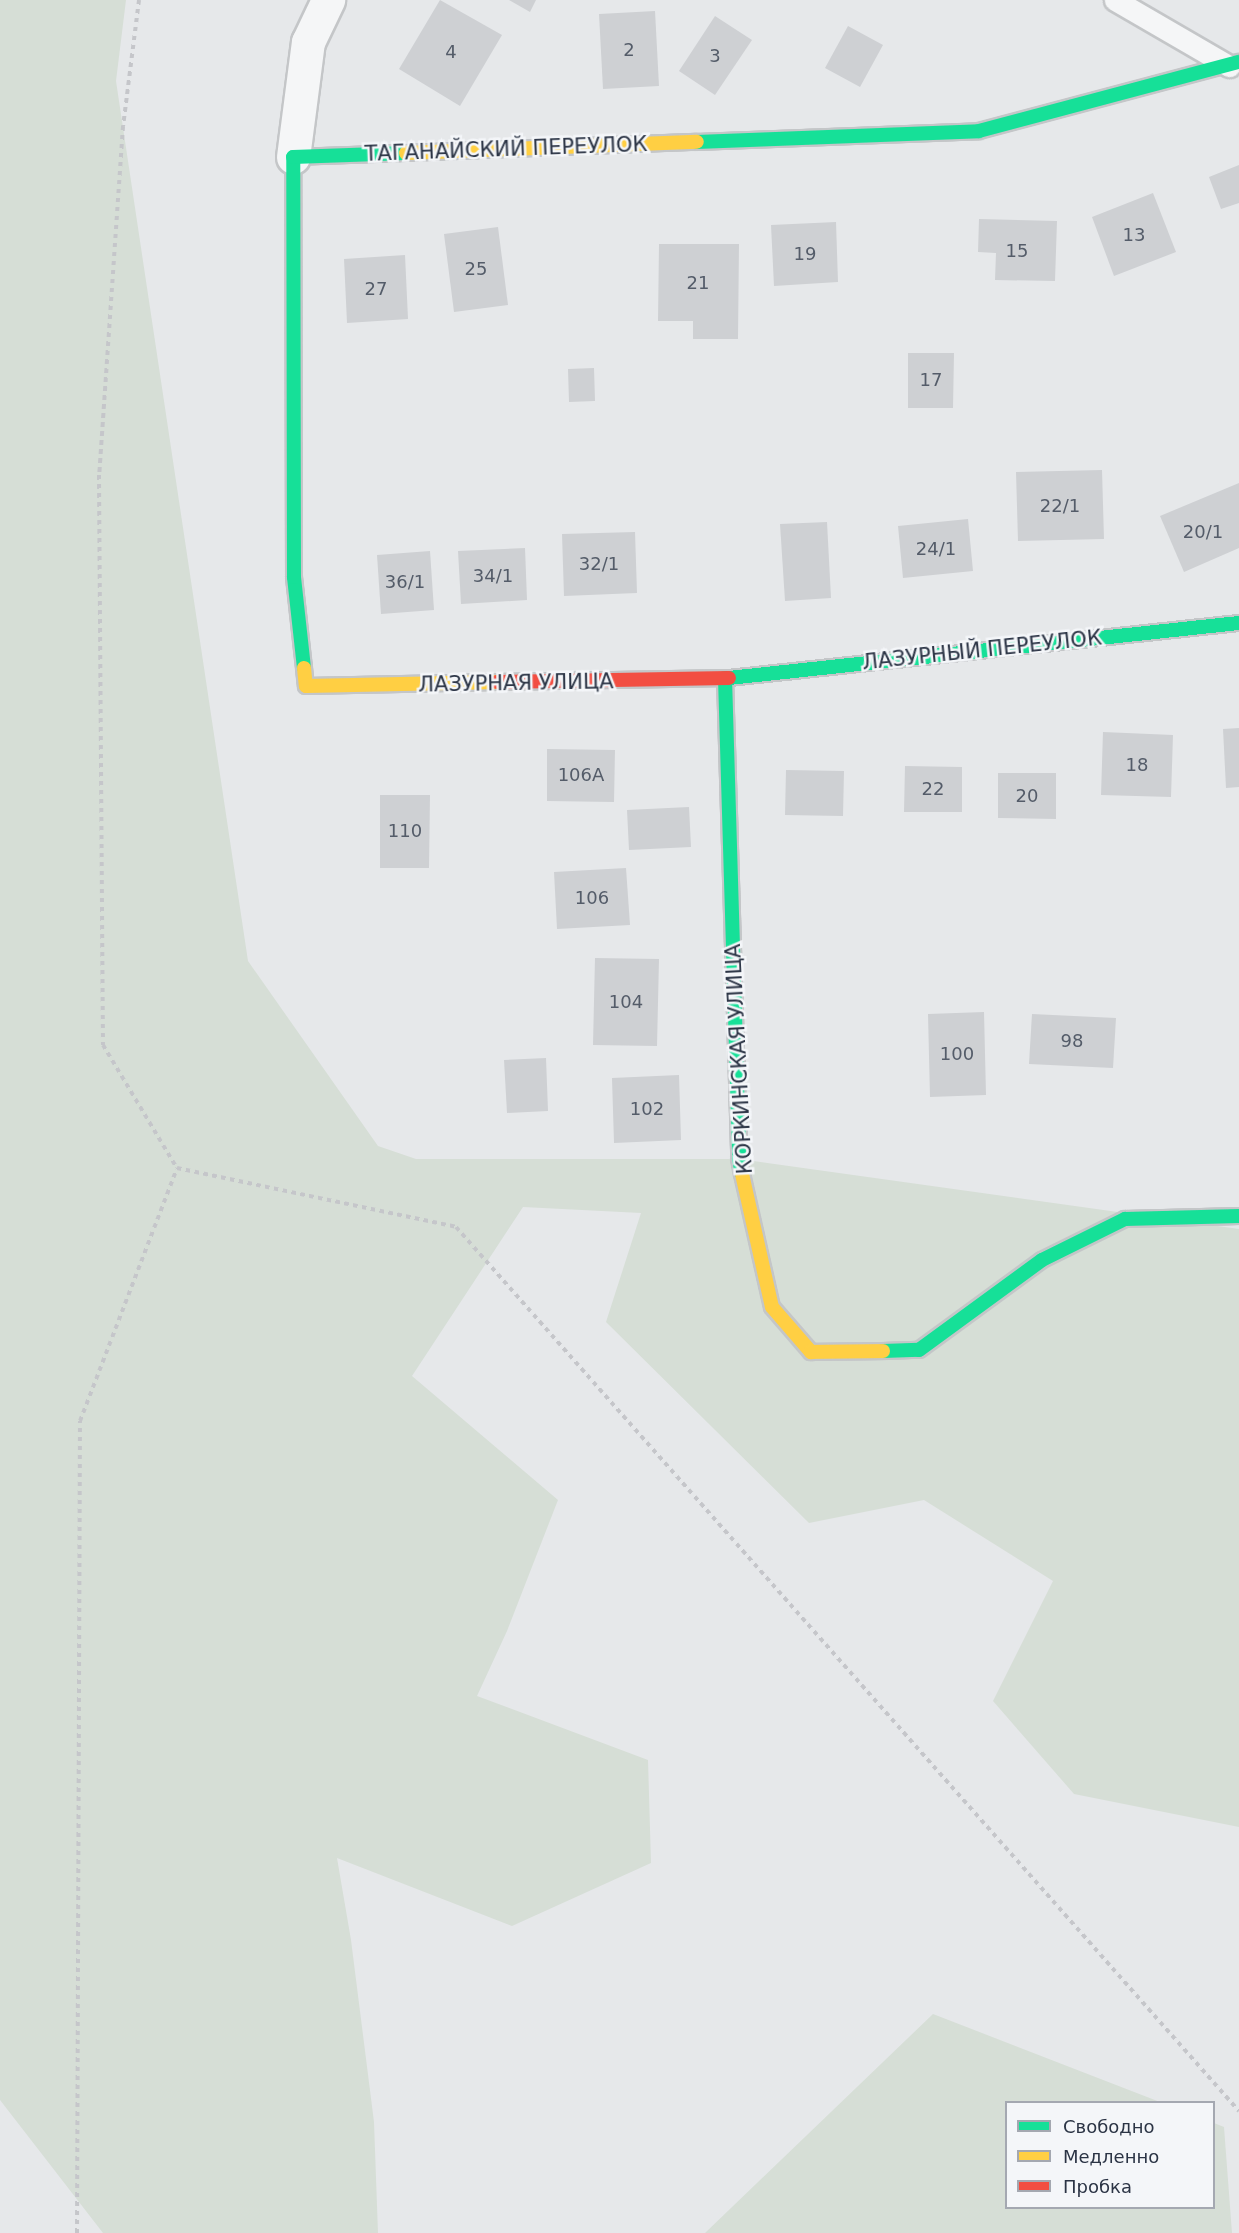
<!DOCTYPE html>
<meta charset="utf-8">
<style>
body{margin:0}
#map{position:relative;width:1239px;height:2233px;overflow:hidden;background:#e6e8ea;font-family:"DejaVu Sans",sans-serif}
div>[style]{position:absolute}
.green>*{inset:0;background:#d6ded6}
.building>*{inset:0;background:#ced0d3}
.path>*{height:4px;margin-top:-2px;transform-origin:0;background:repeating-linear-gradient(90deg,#c5c6ca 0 4.5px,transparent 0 9px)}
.roads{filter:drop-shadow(2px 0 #c4c6c8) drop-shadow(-2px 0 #c4c6c8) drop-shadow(0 2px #c4c6c8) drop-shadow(0 -2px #c4c6c8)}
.lane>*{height:21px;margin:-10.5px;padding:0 10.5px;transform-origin:10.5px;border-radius:10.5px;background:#f5f6f7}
.street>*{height:33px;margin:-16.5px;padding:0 16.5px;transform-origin:16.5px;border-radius:16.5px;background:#f5f6f7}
.fast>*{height:14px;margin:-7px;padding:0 7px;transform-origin:7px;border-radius:7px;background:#16e098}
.slow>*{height:14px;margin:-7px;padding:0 7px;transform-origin:7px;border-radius:7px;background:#ffcf43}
.jam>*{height:14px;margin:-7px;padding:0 7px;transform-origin:7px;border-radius:7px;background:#f24e42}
span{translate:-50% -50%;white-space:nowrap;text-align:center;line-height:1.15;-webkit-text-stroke:5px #f4f6f9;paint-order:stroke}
.number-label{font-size:18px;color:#545c69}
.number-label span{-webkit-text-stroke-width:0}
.street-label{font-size:21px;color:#2b3445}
.legend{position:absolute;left:1005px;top:2101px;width:210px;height:108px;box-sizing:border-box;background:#f4f6f9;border:2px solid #a4a8b1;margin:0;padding:8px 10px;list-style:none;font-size:18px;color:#2b3445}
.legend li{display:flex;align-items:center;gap:12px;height:30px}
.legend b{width:30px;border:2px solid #a4a8b1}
</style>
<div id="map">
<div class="green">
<div style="clip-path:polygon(0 0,126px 0,116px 81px,248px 961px,378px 1146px,416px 1159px,739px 1159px,1239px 1229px,1239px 1827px,1074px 1794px,993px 1701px,1053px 1581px,924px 1500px,809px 1523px,606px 1322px,641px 1213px,523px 1207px,412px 1376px,558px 1500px,507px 1631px,477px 1696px,648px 1760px,651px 1863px,512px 1926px,337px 1858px,351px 1940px,374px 2122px,378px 2233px,103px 2233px,0 2100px)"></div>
<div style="clip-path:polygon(933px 2014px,1160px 2102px,1006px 2102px,1006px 2208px,1214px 2208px,1214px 2123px,1224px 2127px,1232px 2233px,705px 2233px)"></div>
</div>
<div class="building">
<div style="clip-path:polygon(440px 0,502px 35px,460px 106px,399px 69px)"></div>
<div style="clip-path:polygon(509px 0,536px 0,530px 12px)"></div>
<div style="clip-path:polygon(655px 11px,659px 86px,603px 89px,599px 14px)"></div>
<div style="clip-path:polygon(715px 16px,752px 40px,715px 95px,679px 71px)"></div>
<div style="clip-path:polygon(848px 26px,883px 45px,860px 87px,825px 68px)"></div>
<div style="clip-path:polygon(1239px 165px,1239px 203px,1221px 209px,1209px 177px)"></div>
<div style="clip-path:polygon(1153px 193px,1176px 252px,1114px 276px,1092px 217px)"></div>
<div style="clip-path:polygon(979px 219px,1057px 221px,1055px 281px,995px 280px,996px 253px,978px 252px)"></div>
<div style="clip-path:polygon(836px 222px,838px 282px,774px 286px,771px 225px)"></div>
<div style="clip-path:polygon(498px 227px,508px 305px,454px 312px,444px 234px)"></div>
<div style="clip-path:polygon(659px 244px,739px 244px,738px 339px,693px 339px,693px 321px,658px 321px)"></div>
<div style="clip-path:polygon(405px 255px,408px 319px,347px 323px,344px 259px)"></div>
<div style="clip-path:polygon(908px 353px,954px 353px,953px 408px,908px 408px)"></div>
<div style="clip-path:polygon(594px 368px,595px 401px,569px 402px,568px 369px)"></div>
<div style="clip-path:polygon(1102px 470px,1104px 539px,1018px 541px,1016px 472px)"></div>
<div style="clip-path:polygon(1239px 483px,1239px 548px,1184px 572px,1160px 516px)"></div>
<div style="clip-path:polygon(968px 519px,973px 571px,903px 578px,898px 526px)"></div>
<div style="clip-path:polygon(827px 522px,831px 598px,785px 601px,780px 524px)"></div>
<div style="clip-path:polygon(635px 532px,637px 593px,564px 596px,562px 534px)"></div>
<div style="clip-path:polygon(525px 548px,527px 600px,461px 604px,458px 551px)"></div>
<div style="clip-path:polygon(430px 551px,434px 610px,381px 614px,377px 555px)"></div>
<div style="clip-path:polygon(1239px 728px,1239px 787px,1226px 788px,1223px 729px)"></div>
<div style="clip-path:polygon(1103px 732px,1173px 735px,1171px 797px,1101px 795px)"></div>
<div style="clip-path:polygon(547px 749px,615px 750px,614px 802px,547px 801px)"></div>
<div style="clip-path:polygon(905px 766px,962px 767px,962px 812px,904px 812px)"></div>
<div style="clip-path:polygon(786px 770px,844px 771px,843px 816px,785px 815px)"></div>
<div style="clip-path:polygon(998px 773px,1056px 773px,1056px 819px,998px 818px)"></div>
<div style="clip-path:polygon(380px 795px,430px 795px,429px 868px,380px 868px)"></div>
<div style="clip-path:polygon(689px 807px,691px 847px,629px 850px,627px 810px)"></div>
<div style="clip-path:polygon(626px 868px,630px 925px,557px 929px,554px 872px)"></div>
<div style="clip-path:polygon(595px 958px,659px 959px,657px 1046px,593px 1045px)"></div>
<div style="clip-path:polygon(984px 1012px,986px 1095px,930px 1097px,928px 1014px)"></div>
<div style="clip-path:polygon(1032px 1014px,1116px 1018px,1113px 1068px,1029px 1064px)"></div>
<div style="clip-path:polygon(546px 1058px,548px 1111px,507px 1113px,504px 1060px)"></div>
<div style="clip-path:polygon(679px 1075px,681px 1140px,614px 1143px,612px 1078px)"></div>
</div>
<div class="path">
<div style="left:139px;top:0;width:127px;rotate:97.2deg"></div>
<div style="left:123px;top:126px;width:350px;rotate:93.9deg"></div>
<div style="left:99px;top:475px;width:570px;rotate:89.6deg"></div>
<div style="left:103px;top:1045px;width:144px;rotate:59deg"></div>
<div style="left:177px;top:1168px;width:285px;rotate:11.9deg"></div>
<div style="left:456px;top:1227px;width:1181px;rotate:48.47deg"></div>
<div style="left:77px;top:2233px;width:812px;rotate:-89.79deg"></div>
<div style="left:80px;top:1421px;width:271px;rotate:-69deg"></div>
</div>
<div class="roads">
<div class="lane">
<div style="left:1115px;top:0;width:132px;rotate:30.1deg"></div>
</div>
<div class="street">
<div style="left:293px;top:157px;width:116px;rotate:-82.6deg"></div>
<div style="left:308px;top:42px;width:47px;rotate:-64.5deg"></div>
</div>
<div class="fast">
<div style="left:697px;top:142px;width:282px;rotate:-2.2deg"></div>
<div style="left:979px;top:131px;width:269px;rotate:-14.9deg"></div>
<div style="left:304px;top:668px;width:92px;rotate:-96.3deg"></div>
<div style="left:294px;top:577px;width:420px;rotate:-90.1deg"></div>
<div style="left:293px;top:157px;width:113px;rotate:-2deg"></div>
<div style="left:725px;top:678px;width:481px;rotate:88.3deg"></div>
<div style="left:739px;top:1159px;width:15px;rotate:79deg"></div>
<div style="left:729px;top:678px;width:513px;rotate:-6.16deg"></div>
<div style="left:883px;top:1351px;width:36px;rotate:-2deg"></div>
<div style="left:919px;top:1350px;width:152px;rotate:-36.2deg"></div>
<div style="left:1042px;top:1260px;width:93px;rotate:-26.3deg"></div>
<div style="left:1125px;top:1219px;width:114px;rotate:-1.5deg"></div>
</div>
<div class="slow">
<div style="left:406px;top:153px;width:291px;rotate:-2.2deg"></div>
<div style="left:304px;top:668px;width:18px;rotate:84deg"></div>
<div style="left:306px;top:686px;width:191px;rotate:-1.2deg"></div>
<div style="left:742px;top:1174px;width:136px;rotate:77.3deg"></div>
<div style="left:772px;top:1307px;width:60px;rotate:49.1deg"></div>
<div style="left:811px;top:1352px;width:72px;rotate:-0.8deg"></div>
</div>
<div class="jam">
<div style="left:497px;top:682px;width:232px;rotate:-1deg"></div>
</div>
</div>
<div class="number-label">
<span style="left:629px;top:50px">2</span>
<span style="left:451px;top:52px">4</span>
<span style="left:715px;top:56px">3</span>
<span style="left:1134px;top:235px">13</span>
<span style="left:1017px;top:251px">15</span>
<span style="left:805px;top:254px">19</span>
<span style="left:476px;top:269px">25</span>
<span style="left:698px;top:283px">21</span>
<span style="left:376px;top:289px">27</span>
<span style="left:931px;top:380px">17</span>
<span style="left:1060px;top:506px">22/1</span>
<span style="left:1203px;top:532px">20/1</span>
<span style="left:936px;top:549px">24/1</span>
<span style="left:599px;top:564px">32/1</span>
<span style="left:493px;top:576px">34/1</span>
<span style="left:405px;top:582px">36/1</span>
<span style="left:1137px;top:765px">18</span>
<span style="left:581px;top:775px">106А</span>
<span style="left:933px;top:789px">22</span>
<span style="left:1027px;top:796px">20</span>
<span style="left:405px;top:831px">110</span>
<span style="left:592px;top:898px">106</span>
<span style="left:626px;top:1002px">104</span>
<span style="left:1072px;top:1041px">98</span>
<span style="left:957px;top:1054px">100</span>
<span style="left:647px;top:1109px">102</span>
</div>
<div class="street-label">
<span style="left:506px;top:149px;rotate:-2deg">ТАГАНАЙСКИЙ ПЕРЕУЛОК</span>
<span style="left:982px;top:650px;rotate:-6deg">ЛАЗУРНЫЙ ПЕРЕУЛОК</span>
<span style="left:516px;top:683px;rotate:-1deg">ЛАЗУРНАЯ УЛИЦА</span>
<span style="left:739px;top:1059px;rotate:-93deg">КОРКИНСКАЯ УЛИЦА</span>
</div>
<ul class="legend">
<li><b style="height:8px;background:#16e098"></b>Свободно</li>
<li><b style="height:8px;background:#ffcf43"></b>Медленно</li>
<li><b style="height:8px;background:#f24e42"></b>Пробка</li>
</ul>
</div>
